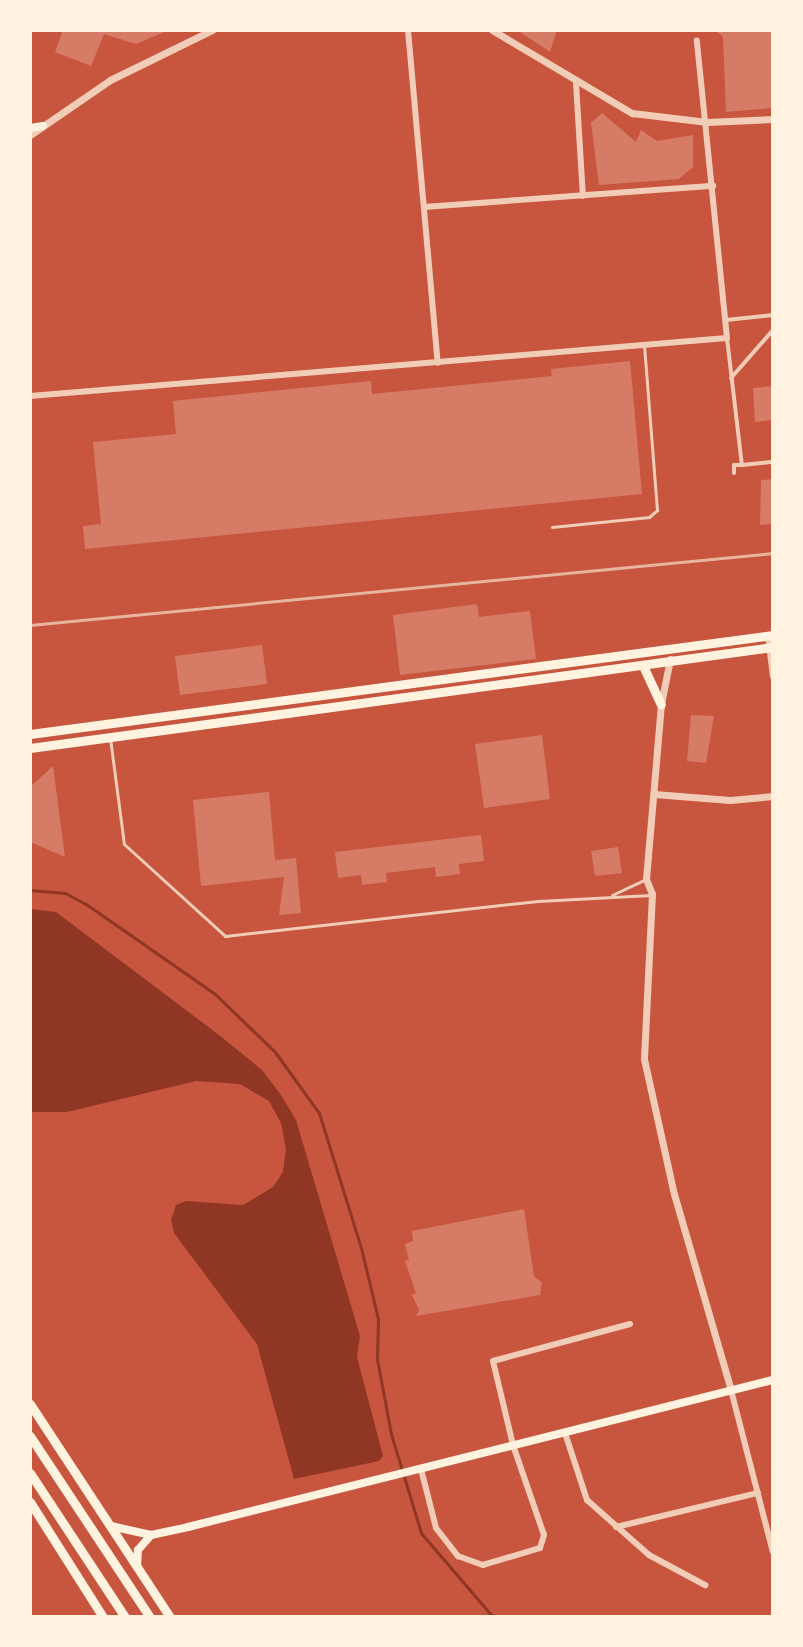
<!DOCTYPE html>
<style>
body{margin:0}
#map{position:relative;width:803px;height:1647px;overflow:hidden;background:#c8553d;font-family:Barlow,sans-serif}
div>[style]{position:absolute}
.water>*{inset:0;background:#8f3625}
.stream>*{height:3px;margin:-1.5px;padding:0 1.5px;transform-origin:1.5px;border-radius:1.5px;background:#8f3625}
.building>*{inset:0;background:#d67c66}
.service>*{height:3px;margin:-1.5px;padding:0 1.5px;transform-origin:1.5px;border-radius:1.5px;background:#f1ccb7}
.pedestrian>*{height:4px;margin:-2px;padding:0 2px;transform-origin:2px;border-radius:2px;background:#f1ccb7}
.minor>*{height:6px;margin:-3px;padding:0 3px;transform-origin:3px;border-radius:3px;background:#f1ccb7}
.tertiary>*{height:7px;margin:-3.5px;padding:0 3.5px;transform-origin:3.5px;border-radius:3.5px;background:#f1ccb7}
.secondary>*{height:8px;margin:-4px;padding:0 4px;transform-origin:4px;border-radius:4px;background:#fff3e0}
.primary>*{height:9px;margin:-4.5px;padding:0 4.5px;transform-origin:4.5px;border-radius:4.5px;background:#fff3e0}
.trunk>*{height:9px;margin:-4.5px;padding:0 4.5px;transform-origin:4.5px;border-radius:4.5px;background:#fff3e0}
.rail>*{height:3px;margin:-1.5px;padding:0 1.5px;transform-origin:1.5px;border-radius:1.5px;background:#e9b49f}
span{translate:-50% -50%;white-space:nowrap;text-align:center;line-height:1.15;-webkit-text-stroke:6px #fff3e0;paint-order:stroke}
.frame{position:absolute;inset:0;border:32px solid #fff3e0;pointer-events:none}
</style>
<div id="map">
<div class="water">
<div style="clip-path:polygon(30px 909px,56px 912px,219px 1035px,262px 1070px,281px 1095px,296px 1120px,360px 1336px,357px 1357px,383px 1456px,379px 1461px,294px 1479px,257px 1344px,174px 1233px,171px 1220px,176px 1205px,186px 1201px,243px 1205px,273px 1187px,283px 1172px,286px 1149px,281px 1123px,269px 1101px,240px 1084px,196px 1081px,67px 1112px,30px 1112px)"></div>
</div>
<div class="stream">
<div style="left:30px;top:890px;width:35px;rotate:5deg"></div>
<div style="left:65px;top:893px;width:24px;rotate:28deg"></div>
<div style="left:86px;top:904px;width:157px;rotate:34.9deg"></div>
<div style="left:215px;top:994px;width:83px;rotate:44deg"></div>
<div style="left:275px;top:1052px;width:75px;rotate:54.2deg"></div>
<div style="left:319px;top:1113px;width:141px;rotate:72.7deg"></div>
<div style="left:361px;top:1248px;width:73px;rotate:76.5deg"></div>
<div style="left:378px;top:1319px;width:40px;rotate:91.4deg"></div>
<div style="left:377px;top:1359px;width:76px;rotate:79.4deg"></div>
<div style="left:391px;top:1434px;width:103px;rotate:73.1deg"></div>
<div style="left:421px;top:1533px;width:111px;rotate:49.4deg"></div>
</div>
<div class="building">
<div style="clip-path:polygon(63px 30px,169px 30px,136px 44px,104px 34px,91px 66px,55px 52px)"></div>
<div style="clip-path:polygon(517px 30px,557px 30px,550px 52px)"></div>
<div style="clip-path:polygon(715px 30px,773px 30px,773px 108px,726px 112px,723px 37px)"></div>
<div style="clip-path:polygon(602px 113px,636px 142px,641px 130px,657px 141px,693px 135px,693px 167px,679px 179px,599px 185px,591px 123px)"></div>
<div style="clip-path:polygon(630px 361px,642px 494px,85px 549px,83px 526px,101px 524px,93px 442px,176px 434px,173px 401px,371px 381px,372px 394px,552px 376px,551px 369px)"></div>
<div style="clip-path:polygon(773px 386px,773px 420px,755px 422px,753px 388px)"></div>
<div style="clip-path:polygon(773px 479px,773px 524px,760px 525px,761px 480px)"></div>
<div style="clip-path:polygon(477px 604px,479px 617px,530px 611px,536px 659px,400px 675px,393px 615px)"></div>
<div style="clip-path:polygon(262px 645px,267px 684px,180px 695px,175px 656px)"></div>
<div style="clip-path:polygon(691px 715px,714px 716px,706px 763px,687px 761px)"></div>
<div style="clip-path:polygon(542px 735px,550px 799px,484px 808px,475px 744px)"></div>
<div style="clip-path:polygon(53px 766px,65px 857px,30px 842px,30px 787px)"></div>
<div style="clip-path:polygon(269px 792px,275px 860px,296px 858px,301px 913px,279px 915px,284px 877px,201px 886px,193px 800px)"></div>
<div style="clip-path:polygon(481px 835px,484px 861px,459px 864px,460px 874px,436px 877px,435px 867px,386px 873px,387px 882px,362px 885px,361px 875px,338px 878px,335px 852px)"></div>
<div style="clip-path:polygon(618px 847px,622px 873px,595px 876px,591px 851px)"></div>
<div style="clip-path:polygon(524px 1209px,534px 1276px,542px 1283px,540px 1295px,416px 1316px,419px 1310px,412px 1295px,416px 1293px,405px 1261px,409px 1260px,405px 1244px,413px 1241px,412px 1231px)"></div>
</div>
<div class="service">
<div style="left:552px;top:527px;width:98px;rotate:-5.9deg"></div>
<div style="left:649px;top:517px;width:11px;rotate:-41deg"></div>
<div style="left:657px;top:510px;width:166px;rotate:-94.5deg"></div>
<div style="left:110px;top:738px;width:107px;rotate:82.5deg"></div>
<div style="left:124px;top:844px;width:137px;rotate:42.3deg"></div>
<div style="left:225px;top:936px;width:315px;rotate:-6.4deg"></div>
<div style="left:538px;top:901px;width:113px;rotate:-3deg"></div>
<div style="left:612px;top:895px;width:35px;rotate:-25deg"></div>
</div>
<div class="pedestrian">
<div style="left:726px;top:320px;width:47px;rotate:-6.1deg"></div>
<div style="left:727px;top:338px;width:128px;rotate:83.3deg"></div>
<div style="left:742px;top:465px;width:8px;rotate:180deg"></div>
<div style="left:734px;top:465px;width:8px;rotate:90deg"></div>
<div style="left:731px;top:378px;width:64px;rotate:-48.8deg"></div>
<div style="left:742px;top:465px;width:31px;rotate:-6deg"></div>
</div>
<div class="minor">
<div style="left:408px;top:30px;width:334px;rotate:84.9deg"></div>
<div style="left:576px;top:83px;width:113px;rotate:86.5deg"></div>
<div style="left:424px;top:207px;width:290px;rotate:-4.2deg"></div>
<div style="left:30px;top:396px;width:699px;rotate:-4.76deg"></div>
<div style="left:727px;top:338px;width:299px;rotate:-95.8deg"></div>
<div style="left:731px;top:1390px;width:167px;rotate:75.5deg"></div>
<div style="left:565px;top:1433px;width:71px;rotate:71.8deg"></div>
<div style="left:587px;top:1500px;width:83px;rotate:41.6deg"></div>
<div style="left:649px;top:1555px;width:64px;rotate:28.2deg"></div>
<div style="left:421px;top:1469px;width:61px;rotate:75.7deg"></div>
<div style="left:436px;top:1528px;width:36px;rotate:52deg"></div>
<div style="left:458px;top:1556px;width:27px;rotate:20deg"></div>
<div style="left:483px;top:1565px;width:59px;rotate:-16.6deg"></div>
<div style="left:540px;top:1548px;width:14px;rotate:-73deg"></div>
<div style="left:544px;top:1535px;width:95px;rotate:-109deg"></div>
<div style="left:513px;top:1445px;width:86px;rotate:-103.4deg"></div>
<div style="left:493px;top:1361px;width:142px;rotate:-15.1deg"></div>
<div style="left:616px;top:1527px;width:146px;rotate:-13.5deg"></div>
</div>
<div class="tertiary">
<div style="left:492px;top:30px;width:163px;rotate:30.7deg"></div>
<div style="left:632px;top:113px;width:76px;rotate:6.8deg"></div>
<div style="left:707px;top:122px;width:66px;rotate:-2.6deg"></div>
<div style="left:30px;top:135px;width:97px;rotate:-34.5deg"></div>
<div style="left:110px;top:80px;width:114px;rotate:-26.1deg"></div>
<div style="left:768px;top:636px;width:40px;rotate:82.9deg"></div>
<div style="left:670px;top:659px;width:46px;rotate:101.3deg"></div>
<div style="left:661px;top:704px;width:176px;rotate:94.9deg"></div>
<div style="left:646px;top:879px;width:16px;rotate:68deg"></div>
<div style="left:652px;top:894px;width:165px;rotate:92.8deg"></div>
<div style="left:644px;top:1059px;width:138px;rotate:77.5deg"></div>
<div style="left:674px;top:1194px;width:204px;rotate:73.8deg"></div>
<div style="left:654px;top:794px;width:76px;rotate:4.5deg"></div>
<div style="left:730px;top:800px;width:43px;rotate:-5.3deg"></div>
</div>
<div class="secondary">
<div style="left:30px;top:128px;width:13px;rotate:-9deg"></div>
<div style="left:111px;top:1526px;width:41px;rotate:12.7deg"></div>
<div style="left:151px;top:1535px;width:38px;rotate:-12deg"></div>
<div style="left:188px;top:1527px;width:603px;rotate:-14.11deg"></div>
<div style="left:137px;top:1567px;width:17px;rotate:-87deg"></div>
<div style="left:138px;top:1550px;width:20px;rotate:-49deg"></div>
</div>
<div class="primary">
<div style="left:30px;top:1404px;width:255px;rotate:56.7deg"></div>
<div style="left:30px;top:1502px;width:136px;rotate:57.6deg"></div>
</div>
<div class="trunk">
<div style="left:644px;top:668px;width:40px;rotate:65deg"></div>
<div style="left:30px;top:734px;width:750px;rotate:-7.59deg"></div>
<div style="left:30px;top:748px;width:750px;rotate:-7.74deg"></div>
<div style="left:30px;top:1436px;width:217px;rotate:56.5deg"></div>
<div style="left:30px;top:1473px;width:173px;rotate:56.6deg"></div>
</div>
<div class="rail">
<div style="left:30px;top:625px;width:746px;rotate:-5.53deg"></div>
</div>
<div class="frame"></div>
</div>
